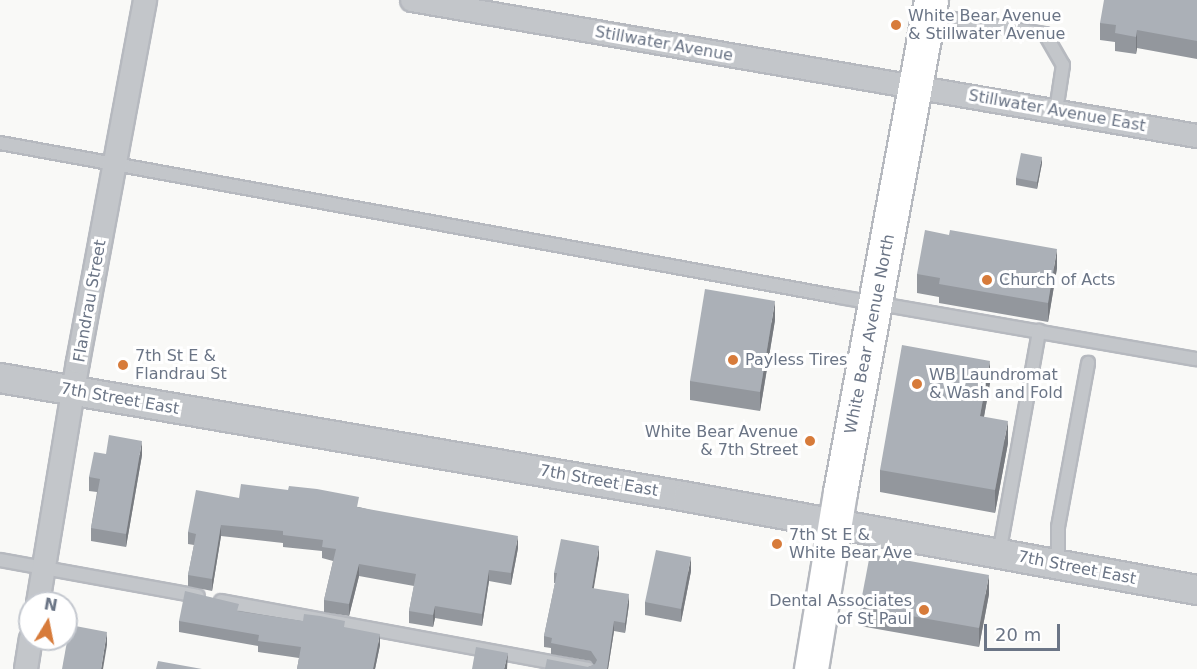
<!DOCTYPE html>
<style>
body{margin:0}
#map{position:relative;width:1197px;height:669px;overflow:hidden;background:#f9f9f7;font-family:"DejaVu Sans",sans-serif}
div>[style]{position:absolute}
.roads{filter:drop-shadow(2px 0 #b6b9bf) drop-shadow(-2px 0 #b6b9bf) drop-shadow(0 2px #b6b9bf) drop-shadow(0 -2px #b6b9bf)}
.service>*{height:12px;margin:-6px;padding:0 6px;transform-origin:6px;border-radius:6px;background:#c3c6ca}
.minor>*{height:22px;margin:-11px;padding:0 11px;transform-origin:11px;border-radius:11px;background:#c3c6ca}
.tertiary>*{height:28px;margin:-14px;padding:0 14px;transform-origin:14px;border-radius:14px;background:#c3c6ca}
.secondary>*{height:33px;margin:-16.5px;padding:0 16.5px;transform-origin:16.5px;border-radius:16.5px;background:#fff}
.wall>*{inset:0;background:#93979d}
.shaded-wall>*{inset:0;background:#787b80}
.building>*{inset:0;background:#abb0b7}
.dots>*{width:16px;height:16px;translate:-50% -50%;box-sizing:border-box;border:3px solid #fff;border-radius:50%}
span{translate:-50% -50%;white-space:nowrap;text-align:center;line-height:1.15;-webkit-text-stroke:6px #fff;paint-order:stroke}
.poi-label{font-size:16px;color:#6b7586}
.left{translate:0 -50%;text-align:left}
.right{translate:-100% -50%;text-align:right}
.street-label{font-size:16px;color:#6b7586}
.north{position:absolute;left:18px;top:591px;width:60px;height:60px;box-sizing:border-box;background:#fff;border:2px solid #c4c8cf;border-radius:50%;rotate:10deg;font-size:16px;font-weight:700;line-height:24px;text-align:center;color:#6b7586}
.north::after{content:'';display:block;margin:auto;width:21px;height:27px;background:#d77b3a;clip-path:polygon(50% 0,100% 100%,50% 72%,0 100%)}
.scale{position:absolute;left:984px;top:624px;width:76px;height:27px;box-sizing:border-box;border:3px solid #6b7586;border-top:0;padding-left:8px;font-size:18px;line-height:21px;white-space:nowrap;color:#6b7586;-webkit-text-stroke:4px #fff;paint-order:stroke}
</style>
<div id="map">
<div class="roads">
<div class="service">
<div style="left:929px;top:15px;width:118px;rotate:9.3deg"></div>
<div style="left:1045px;top:34px;width:36px;rotate:60deg"></div>
<div style="left:1063px;top:65px;width:47px;rotate:98.7deg"></div>
<div style="left:0;top:143px;width:854px;rotate:10.39deg"></div>
<div style="left:840px;top:297px;width:362px;rotate:9.9deg"></div>
<div style="left:999px;top:554px;width:227px;rotate:-79.8deg"></div>
<div style="left:0;top:560px;width:201px;rotate:10.3deg"></div>
<div style="left:1058px;top:565px;width:38px;rotate:-90deg"></div>
<div style="left:1058px;top:527px;width:167px;rotate:-79.6deg"></div>
<div style="left:221px;top:601px;width:374px;rotate:10.5deg"></div>
</div>
<div class="minor">
<div style="left:412px;top:0;width:797px;rotate:9.83deg"></div>
<div style="left:38px;top:603px;width:244px;rotate:-80.6deg"></div>
<div style="left:78px;top:362px;width:368px;rotate:-79.5deg"></div>
<div style="left:26px;top:669px;width:30px;rotate:-81deg"></div>
</div>
<div class="tertiary">
<div style="left:0;top:378px;width:698px;rotate:9.81deg"></div>
<div style="left:688px;top:497px;width:517px;rotate:10.35deg"></div>
</div>
<div class="secondary">
<div style="left:811px;top:669px;width:179px;rotate:-80.7deg"></div>
<div style="left:840px;top:492px;width:500px;rotate:-79.52deg"></div>
</div>
</div>
<div class="wall">
<div style="clip-path:polygon(1197px 0,1197px 59px,1137px 48px,1136px 54px,1115px 51px,1115px 42px,1100px 40px,1100px 23px)"></div>
<div style="clip-path:polygon(1042px 163px,1037px 189px,1016px 185px,1016px 178px)"></div>
<div style="clip-path:polygon(1057px 268px,1048px 322px,939px 303px,939px 297px,917px 293px,917px 274px)"></div>
<div style="clip-path:polygon(775px 320px,760px 411px,690px 400px,690px 381px)"></div>
<div style="clip-path:polygon(990px 383px,984px 417px,1008px 443px,995px 513px,880px 492px,880px 470px)"></div>
<div style="clip-path:polygon(106px 454px,142px 455px,126px 547px,91px 541px,91px 528px,97px 492px,89px 491px,89px 477px)"></div>
<div style="clip-path:polygon(239px 498px,359px 507px,518px 548px,511px 585px,489px 581px,482px 626px,435px 618px,433px 627px,409px 623px,409px 611px,414px 586px,359px 576px,349px 616px,324px 612px,324px 600px,333px 561px,322px 558px,322px 551px,283px 547px,283px 543px,221px 536px,212px 591px,188px 586px,188px 575px,194px 545px,188px 544px,188px 532px)"></div>
<div style="clip-path:polygon(599px 557px,593px 589px,629px 604px,625px 633px,614px 631px,608px 669px,545px 669px,588px 667px,594px 665px,591px 661px,551px 654px,551px 648px,544px 647px,544px 636px,555px 583px,554px 583px,554px 573px)"></div>
<div style="clip-path:polygon(691px 571px,681px 622px,645px 615px,645px 602px)"></div>
<div style="clip-path:polygon(989px 594px,979px 647px,860px 626px,860px 607px)"></div>
<div style="clip-path:polygon(239px 611px,345px 628px,380px 645px,375px 669px,297px 669px,299px 658px,258px 652px,258px 646px,179px 632px,179px 621px)"></div>
</div>
<div class="shaded-wall">
<div style="clip-path:polygon(1137px 30px,1137px 48px,1136px 54px,1136px 37px)"></div>
<div style="clip-path:polygon(1042px 157px,1042px 163px,1037px 189px,1037px 182px)"></div>
<div style="clip-path:polygon(1057px 249px,1057px 268px,1048px 322px,1048px 303px)"></div>
<div style="clip-path:polygon(775px 301px,775px 320px,760px 411px,760px 392px)"></div>
<div style="clip-path:polygon(990px 361px,990px 383px,980px 438px,980px 416px)"></div>
<div style="clip-path:polygon(1008px 421px,1008px 443px,995px 513px,995px 490px)"></div>
<div style="clip-path:polygon(142px 441px,142px 455px,126px 547px,126px 534px)"></div>
<div style="clip-path:polygon(221px 525px,221px 536px,212px 591px,212px 579px)"></div>
<div style="clip-path:polygon(518px 536px,518px 548px,511px 585px,511px 573px)"></div>
<div style="clip-path:polygon(599px 546px,599px 557px,592px 599px,592px 588px)"></div>
<div style="clip-path:polygon(691px 557px,691px 571px,681px 622px,681px 609px)"></div>
<div style="clip-path:polygon(359px 564px,359px 576px,349px 616px,349px 604px)"></div>
<div style="clip-path:polygon(489px 570px,489px 581px,482px 626px,482px 614px)"></div>
<div style="clip-path:polygon(989px 575px,989px 594px,979px 647px,979px 628px)"></div>
<div style="clip-path:polygon(629px 594px,629px 604px,625px 633px,625px 623px)"></div>
<div style="clip-path:polygon(435px 606px,435px 618px,433px 627px,433px 615px)"></div>
<div style="clip-path:polygon(614px 621px,614px 631px,608px 669px,607px 669px)"></div>
<div style="clip-path:polygon(107px 632px,107px 645px,103px 669px,101px 669px)"></div>
<div style="clip-path:polygon(380px 634px,380px 645px,375px 669px,373px 669px)"></div>
<div style="clip-path:polygon(508px 653px,507px 669px,504px 669px)"></div>
</div>
<div class="building">
<div style="clip-path:polygon(1104px 0,1197px 0,1197px 41px,1137px 30px,1136px 37px,1115px 33px,1116px 25px,1100px 23px)"></div>
<div style="clip-path:polygon(1021px 153px,1042px 157px,1037px 182px,1016px 178px)"></div>
<div style="clip-path:polygon(925px 230px,949px 235px,950px 230px,1057px 249px,1048px 303px,939px 284px,940px 278px,917px 274px)"></div>
<div style="clip-path:polygon(705px 289px,775px 301px,760px 392px,690px 381px)"></div>
<div style="clip-path:polygon(902px 345px,990px 361px,980px 416px,1008px 421px,995px 490px,880px 470px)"></div>
<div style="clip-path:polygon(109px 435px,142px 441px,126px 534px,91px 528px,100px 479px,89px 477px,94px 452px,106px 454px)"></div>
<div style="clip-path:polygon(241px 484px,288px 490px,289px 486px,317px 489px,359px 497px,357px 507px,518px 536px,511px 573px,489px 570px,482px 614px,435px 606px,433px 615px,409px 611px,416px 574px,359px 564px,349px 604px,324px 600px,336px 549px,322px 547px,323px 540px,283px 535px,283px 531px,221px 525px,212px 579px,188px 575px,196px 534px,188px 532px,196px 490px,239px 498px)"></div>
<div style="clip-path:polygon(561px 539px,599px 546px,592px 588px,629px 594px,625px 623px,614px 621px,607px 669px,545px 669px,547px 659px,588px 667px,595px 664px,597px 660px,591px 651px,551px 643px,552px 638px,544px 636px,557px 573px,554px 573px)"></div>
<div style="clip-path:polygon(656px 550px,691px 557px,681px 609px,645px 602px)"></div>
<div style="clip-path:polygon(870px 554px,989px 575px,979px 628px,860px 607px)"></div>
<div style="clip-path:polygon(185px 591px,239px 604px,237px 611px,303px 621px,304px 614px,320px 616px,345px 621px,344px 627px,380px 634px,373px 669px,297px 669px,301px 647px,258px 641px,259px 635px,179px 621px)"></div>
<div style="clip-path:polygon(70px 625px,107px 632px,101px 669px,62px 669px)"></div>
<div style="clip-path:polygon(476px 647px,508px 653px,504px 669px,472px 669px)"></div>
<div style="clip-path:polygon(158px 661px,202px 669px,156px 669px)"></div>
</div>
<div class="dots">
<div style="left:896px;top:25px;background:#d77b3a"></div>
<div style="left:987px;top:280px;background:#d77b3a"></div>
<div style="left:733px;top:360px;background:#d77b3a"></div>
<div style="left:123px;top:365px;background:#d77b3a"></div>
<div style="left:917px;top:384px;background:#d77b3a"></div>
<div style="left:810px;top:441px;background:#d77b3a"></div>
<div style="left:777px;top:544px;background:#d77b3a"></div>
<div style="left:924px;top:610px;background:#d77b3a"></div>
</div>
<div class="poi-label">
<span class="left" style="left:908px;top:25px">White Bear Avenue<br>&amp; Stillwater Avenue</span>
<span class="left" style="left:999px;top:280px">Church of Acts</span>
<span class="left" style="left:135px;top:365px">7th St E &amp;<br>Flandrau St</span>
<span class="left" style="left:745px;top:360px">Payless Tires</span>
<span class="left" style="left:929px;top:384px">WB Laundromat<br>&amp; Wash and Fold</span>
<span class="right" style="left:798px;top:441px">White Bear Avenue<br>&amp; 7th Street</span>
<span class="left" style="left:789px;top:544px">7th St E &amp;<br>White Bear Ave</span>
<span class="right" style="left:912px;top:610px">Dental Associates<br>of St Paul</span>
</div>
<div class="street-label">
<span style="left:664px;top:44px;rotate:10deg">Stillwater Avenue</span>
<span style="left:1057px;top:111px;rotate:10deg">Stillwater Avenue East</span>
<span style="left:90px;top:301px;rotate:-80deg">Flandrau Street</span>
<span style="left:870px;top:334px;rotate:-79deg">White Bear Avenue North</span>
<span style="left:120px;top:399px;rotate:10deg">7th Street East</span>
<span style="left:599px;top:481px;rotate:10deg">7th Street East</span>
<span style="left:1077px;top:568px;rotate:11deg">7th Street East</span>
</div>
<div class="north">N</div>
<div class="scale">20 m</div>
</div>
